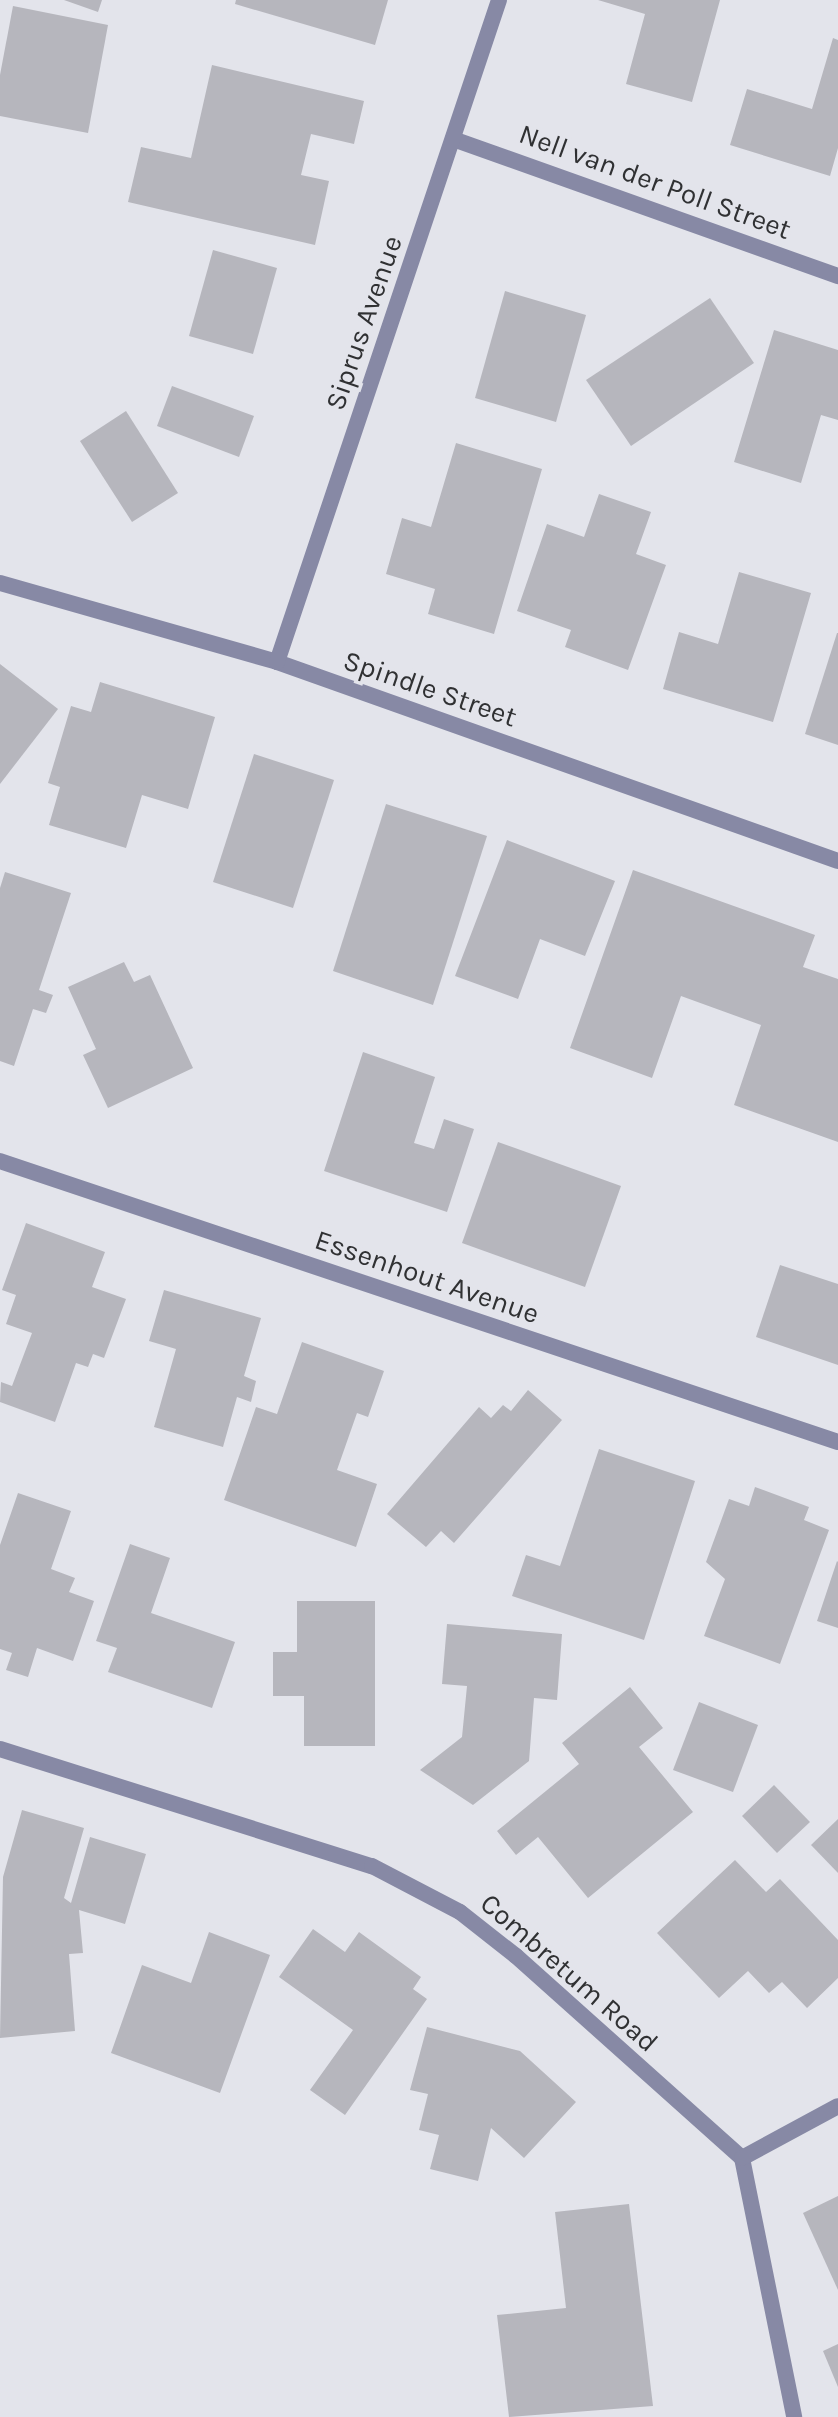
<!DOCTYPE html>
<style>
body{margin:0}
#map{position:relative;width:838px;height:2417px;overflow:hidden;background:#e3e4eb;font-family:Karla,sans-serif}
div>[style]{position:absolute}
.building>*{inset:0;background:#b6b6bd}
.minor>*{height:16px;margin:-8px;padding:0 8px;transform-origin:8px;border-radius:8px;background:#8789a5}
span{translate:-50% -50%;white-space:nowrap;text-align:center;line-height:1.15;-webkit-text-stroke:7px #e3e4eb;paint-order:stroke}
.street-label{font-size:28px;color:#303133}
</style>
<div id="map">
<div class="building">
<div style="clip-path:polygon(64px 0,102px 0,98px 12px)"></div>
<div style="clip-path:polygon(236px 0,388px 0,375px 45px,235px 4px)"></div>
<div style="clip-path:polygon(720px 0,692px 102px,626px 84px,645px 14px,598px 0)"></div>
<div style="clip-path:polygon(13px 6px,108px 25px,88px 133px,0 116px,0 75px)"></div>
<div style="clip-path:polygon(833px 38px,838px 40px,838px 148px,830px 176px,730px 145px,747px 89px,812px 109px)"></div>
<div style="clip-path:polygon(212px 65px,364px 101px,354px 144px,311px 134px,301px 175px,329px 181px,315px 245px,128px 202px,141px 147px,191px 158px)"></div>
<div style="clip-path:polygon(213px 250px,277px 268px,253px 354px,189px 336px)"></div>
<div style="clip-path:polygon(505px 291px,586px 315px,556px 422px,475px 398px)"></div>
<div style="clip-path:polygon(710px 298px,754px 363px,631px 446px,586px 380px)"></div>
<div style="clip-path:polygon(774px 330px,838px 350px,838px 420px,821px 415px,801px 483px,734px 462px)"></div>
<div style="clip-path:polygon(172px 386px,254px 416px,239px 457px,157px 426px)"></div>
<div style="clip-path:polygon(126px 411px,178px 493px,132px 522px,80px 441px)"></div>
<div style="clip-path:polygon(456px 443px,542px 469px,494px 634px,428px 614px,435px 589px,386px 574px,402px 518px,431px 527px)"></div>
<div style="clip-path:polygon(599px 494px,651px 512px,636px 554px,666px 565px,628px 670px,565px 647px,571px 630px,517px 611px,547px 524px,584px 537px)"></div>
<div style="clip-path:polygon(739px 572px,811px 593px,773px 722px,663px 689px,679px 632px,718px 644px)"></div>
<div style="clip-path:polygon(837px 633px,838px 633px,838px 745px,805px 734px)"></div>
<div style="clip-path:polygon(0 664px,58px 709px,0 784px)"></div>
<div style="clip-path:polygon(100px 682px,215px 717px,188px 809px,142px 795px,126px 848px,49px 825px,60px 787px,48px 783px,71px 706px,91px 712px)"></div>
<div style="clip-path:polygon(254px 754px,334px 780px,293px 908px,213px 882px)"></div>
<div style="clip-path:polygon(386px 804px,487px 836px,433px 1005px,333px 971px)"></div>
<div style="clip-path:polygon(507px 840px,615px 881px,585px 956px,540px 939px,518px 999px,455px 976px)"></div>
<div style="clip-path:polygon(633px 870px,815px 935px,803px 967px,838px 979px,838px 1142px,734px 1105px,761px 1025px,681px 996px,652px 1078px,570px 1048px)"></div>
<div style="clip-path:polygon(5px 872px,71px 893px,39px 990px,53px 995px,46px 1013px,33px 1009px,14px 1066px,0 1061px,0 888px)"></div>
<div style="clip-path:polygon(124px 962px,134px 982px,150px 975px,193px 1068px,108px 1108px,83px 1055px,96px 1049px,68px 987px)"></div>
<div style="clip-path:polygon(363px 1052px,435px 1077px,414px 1143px,434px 1149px,444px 1119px,474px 1129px,447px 1212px,324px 1171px)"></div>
<div style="clip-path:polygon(498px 1142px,621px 1186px,585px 1287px,462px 1243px)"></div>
<div style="clip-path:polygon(26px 1223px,105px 1252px,92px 1287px,126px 1299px,104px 1358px,93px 1354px,88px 1367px,76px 1363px,55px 1422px,0 1402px,1px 1382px,12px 1386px,32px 1333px,6px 1324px,16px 1295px,2px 1290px)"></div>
<div style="clip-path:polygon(780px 1265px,838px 1284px,838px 1365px,756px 1337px)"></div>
<div style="clip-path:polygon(164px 1290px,261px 1318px,244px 1376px,256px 1381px,251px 1402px,237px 1397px,223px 1447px,154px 1427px,176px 1349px,149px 1341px)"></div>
<div style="clip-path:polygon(302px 1342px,384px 1371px,368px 1417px,357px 1413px,337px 1470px,377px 1484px,356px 1547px,224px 1500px,256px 1407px,277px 1414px)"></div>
<div style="clip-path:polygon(528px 1390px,562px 1420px,454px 1543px,441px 1531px,426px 1547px,387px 1514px,479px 1407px,491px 1418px,503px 1405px,511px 1411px)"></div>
<div style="clip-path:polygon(599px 1449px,695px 1481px,644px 1640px,512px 1596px,526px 1555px,560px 1566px)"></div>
<div style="clip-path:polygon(755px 1487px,809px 1507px,804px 1520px,829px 1530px,780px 1664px,704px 1636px,725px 1579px,706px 1562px,729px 1499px,749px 1506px)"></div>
<div style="clip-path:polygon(18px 1493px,71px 1511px,51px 1569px,75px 1578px,69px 1592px,94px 1601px,73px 1661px,37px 1648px,28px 1677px,6px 1670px,12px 1653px,0 1649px,0 1545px)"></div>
<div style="clip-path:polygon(130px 1544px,170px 1558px,151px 1613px,235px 1642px,212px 1708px,108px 1672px,117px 1648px,96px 1641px)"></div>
<div style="clip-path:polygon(837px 1561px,838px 1562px,838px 1628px,817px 1621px)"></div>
<div style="clip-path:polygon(297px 1601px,375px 1601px,375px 1746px,304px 1746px,304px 1696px,273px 1696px,273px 1652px,297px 1652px)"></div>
<div style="clip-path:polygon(447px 1624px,562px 1634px,557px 1700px,534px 1698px,529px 1761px,473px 1805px,420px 1770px,462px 1737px,467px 1686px,442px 1684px)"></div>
<div style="clip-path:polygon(630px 1687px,663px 1728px,639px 1747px,693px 1812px,588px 1898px,538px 1837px,516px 1855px,497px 1831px,579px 1764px,562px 1743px)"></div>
<div style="clip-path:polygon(699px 1702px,758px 1725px,733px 1792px,673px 1770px)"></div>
<div style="clip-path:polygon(774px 1785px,810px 1822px,777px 1853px,742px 1816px)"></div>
<div style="clip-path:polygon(22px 1810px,84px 1828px,64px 1898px,71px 1903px,90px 1837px,146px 1854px,125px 1924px,79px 1910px,83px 1953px,69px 1954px,75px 2031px,0 2038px,3px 1877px)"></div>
<div style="clip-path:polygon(838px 1819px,838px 1873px,811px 1845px)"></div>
<div style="clip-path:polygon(735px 1860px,766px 1892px,780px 1879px,838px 1940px,838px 1978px,807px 2008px,782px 1982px,769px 1993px,748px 1971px,719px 1998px,657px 1933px)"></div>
<div style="clip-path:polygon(313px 1929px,345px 1952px,359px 1932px,421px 1977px,413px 1989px,427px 1999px,345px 2115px,310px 2090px,353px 2030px,279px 1977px)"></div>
<div style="clip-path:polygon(209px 1932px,270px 1955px,220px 2093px,111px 2053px,142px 1965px,191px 1983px)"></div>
<div style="clip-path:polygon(427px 2027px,520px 2051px,576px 2102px,524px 2158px,491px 2128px,478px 2181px,430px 2169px,439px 2135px,419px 2130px,428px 2094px,410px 2090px)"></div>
<div style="clip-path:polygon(838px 2196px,838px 2290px,803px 2213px)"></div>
<div style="clip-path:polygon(629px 2204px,653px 2406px,509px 2417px,497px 2315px,566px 2308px,555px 2212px)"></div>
<div style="clip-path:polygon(838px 2344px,838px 2387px,823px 2351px)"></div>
</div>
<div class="minor">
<div style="left:453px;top:139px;width:409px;rotate:19.6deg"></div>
<div style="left:0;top:583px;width:288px;rotate:15.9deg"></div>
<div style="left:277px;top:662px;width:595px;rotate:19.53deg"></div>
<div style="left:277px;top:662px;width:698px;rotate:-71.46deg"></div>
<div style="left:0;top:1161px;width:884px;rotate:18.54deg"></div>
<div style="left:0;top:1749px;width:390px;rotate:17.5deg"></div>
<div style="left:372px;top:1866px;width:99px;rotate:27.6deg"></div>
<div style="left:460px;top:1912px;width:71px;rotate:38.2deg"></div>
<div style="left:516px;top:1956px;width:303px;rotate:41.8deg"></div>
<div style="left:742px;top:2158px;width:264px;rotate:78.6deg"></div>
<div style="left:742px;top:2158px;width:109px;rotate:-28.4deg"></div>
</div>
<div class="street-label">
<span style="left:655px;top:182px;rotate:20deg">Nell van der Poll Street</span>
<span style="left:364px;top:323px;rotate:-71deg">Siprus Avenue</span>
<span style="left:430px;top:689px;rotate:19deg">Spindle Street</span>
<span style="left:427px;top:1277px;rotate:19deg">Essenhout Avenue</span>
<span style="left:569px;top:1973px;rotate:41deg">Combretum Road</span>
</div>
</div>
